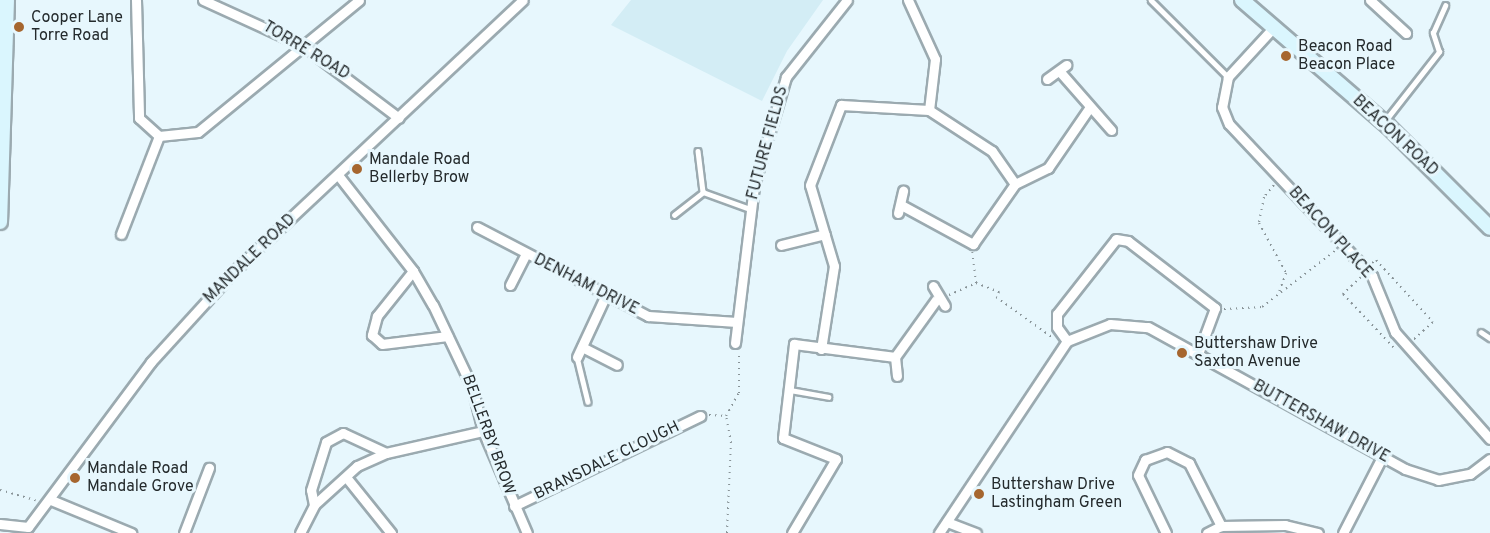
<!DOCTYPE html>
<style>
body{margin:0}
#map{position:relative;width:1490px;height:533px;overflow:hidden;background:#e7f7fd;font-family:Overpass,sans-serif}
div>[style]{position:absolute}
.built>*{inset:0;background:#d3edf5}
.path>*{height:2px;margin-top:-1px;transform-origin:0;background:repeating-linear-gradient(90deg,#899498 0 1.5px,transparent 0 6px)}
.roads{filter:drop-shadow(2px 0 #9baab0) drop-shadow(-2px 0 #9baab0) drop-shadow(0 2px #9baab0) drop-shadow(0 -2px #9baab0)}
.service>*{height:4.5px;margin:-2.25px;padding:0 2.25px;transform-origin:2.25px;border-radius:2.25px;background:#fff}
.minor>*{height:9px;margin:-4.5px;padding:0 4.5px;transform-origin:4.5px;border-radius:4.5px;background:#fff}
.secondary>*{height:14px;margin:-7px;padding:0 7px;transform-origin:7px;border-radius:7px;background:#daf6fe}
.dots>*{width:16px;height:16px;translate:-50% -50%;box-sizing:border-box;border:3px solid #e7f7fd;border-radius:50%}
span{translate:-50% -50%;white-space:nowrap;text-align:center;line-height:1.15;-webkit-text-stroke:6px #e7f7fd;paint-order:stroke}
.poi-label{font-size:16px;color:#242a2c}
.left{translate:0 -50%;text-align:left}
.street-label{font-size:16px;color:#242a2c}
</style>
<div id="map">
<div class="built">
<div style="clip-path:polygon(631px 0,823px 0,787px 51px,762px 101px,611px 25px)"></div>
</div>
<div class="path">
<div style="left:1274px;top:185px;width:16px;rotate:130deg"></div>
<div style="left:1264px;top:197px;width:26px;rotate:101deg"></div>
<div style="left:1259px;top:223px;width:57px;rotate:61.6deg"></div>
<div style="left:1286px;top:273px;width:23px;rotate:110deg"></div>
<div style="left:1372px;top:263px;width:5px;rotate:-37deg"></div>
<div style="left:1376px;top:260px;width:84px;rotate:47.4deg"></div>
<div style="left:1433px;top:322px;width:27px;rotate:138deg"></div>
<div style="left:1361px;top:277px;width:25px;rotate:137deg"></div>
<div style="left:1343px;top:294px;width:76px;rotate:46.6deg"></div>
<div style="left:976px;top:283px;width:25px;rotate:21deg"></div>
<div style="left:999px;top:292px;width:6px;rotate:121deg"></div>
<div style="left:996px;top:297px;width:70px;rotate:35.7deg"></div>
<div style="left:949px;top:295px;width:30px;rotate:-24deg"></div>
<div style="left:976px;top:283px;width:31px;rotate:-97deg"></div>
<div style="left:1224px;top:309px;width:38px;rotate:-3deg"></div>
<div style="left:1262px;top:307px;width:93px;rotate:-37.6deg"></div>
<div style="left:709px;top:415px;width:17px;rotate:3deg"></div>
<div style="left:0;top:490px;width:37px;rotate:16deg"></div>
<div style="left:727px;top:533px;width:90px;rotate:-87.5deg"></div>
<div style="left:731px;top:443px;width:27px;rotate:-100deg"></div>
<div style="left:726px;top:416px;width:26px;rotate:-61deg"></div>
<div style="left:739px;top:393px;width:42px;rotate:-90deg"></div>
</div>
<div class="roads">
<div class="service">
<div style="left:1151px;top:0;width:109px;rotate:45deg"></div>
<div style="left:1385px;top:121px;width:88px;rotate:-52deg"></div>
<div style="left:1439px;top:52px;width:20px;rotate:-108deg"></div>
<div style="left:1433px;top:33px;width:30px;rotate:-66deg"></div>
<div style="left:698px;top:151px;width:41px;rotate:83deg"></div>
<div style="left:703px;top:192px;width:50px;rotate:19.9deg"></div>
<div style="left:674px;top:215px;width:37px;rotate:-38deg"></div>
<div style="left:1481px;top:332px;width:11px;rotate:34deg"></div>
<div style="left:577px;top:357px;width:46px;rotate:76.3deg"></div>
<div style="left:790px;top:390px;width:39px;rotate:10deg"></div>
</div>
<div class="minor">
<div style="left:136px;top:0;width:118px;rotate:88.5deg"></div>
<div style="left:139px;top:118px;width:27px;rotate:42deg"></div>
<div style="left:159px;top:136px;width:39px;rotate:-6deg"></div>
<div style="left:198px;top:132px;width:208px;rotate:-39.3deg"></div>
<div style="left:203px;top:0;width:109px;rotate:24.4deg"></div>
<div style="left:302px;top:45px;width:121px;rotate:37deg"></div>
<div style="left:908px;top:0;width:65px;rotate:65.4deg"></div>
<div style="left:935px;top:59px;width:51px;rotate:96.7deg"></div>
<div style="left:1370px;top:0;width:49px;rotate:42.5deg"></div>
<div style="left:1273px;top:28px;width:67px;rotate:132.6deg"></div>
<div style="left:1228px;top:77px;width:31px;rotate:101deg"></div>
<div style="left:1222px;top:107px;width:18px;rotate:68deg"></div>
<div style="left:1229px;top:124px;width:209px;rotate:46.7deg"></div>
<div style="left:1372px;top:276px;width:61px;rotate:67.7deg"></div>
<div style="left:1395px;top:332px;width:143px;rotate:48.4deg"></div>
<div style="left:1061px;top:73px;width:76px;rotate:48.7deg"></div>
<div style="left:1047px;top:79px;width:24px;rotate:-36deg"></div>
<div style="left:338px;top:175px;width:122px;rotate:52deg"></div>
<div style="left:413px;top:271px;width:39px;rotate:60deg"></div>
<div style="left:433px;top:305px;width:91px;rotate:64.6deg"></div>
<div style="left:472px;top:387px;width:45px;rotate:76deg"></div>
<div style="left:483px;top:431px;width:111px;rotate:66.7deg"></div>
<div style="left:903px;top:206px;width:80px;rotate:28.5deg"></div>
<div style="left:973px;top:244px;width:73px;rotate:-55deg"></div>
<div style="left:1015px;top:184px;width:37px;rotate:-26deg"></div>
<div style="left:1048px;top:168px;width:74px;rotate:-55.5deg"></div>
<div style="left:898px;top:213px;width:23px;rotate:-77deg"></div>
<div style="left:477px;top:227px;width:193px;rotate:27.5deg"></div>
<div style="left:648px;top:316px;width:89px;rotate:3.9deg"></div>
<div style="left:121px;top:234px;width:105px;rotate:-68.8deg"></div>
<div style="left:781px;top:245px;width:45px;rotate:-14deg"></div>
<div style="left:413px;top:271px;width:58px;rotate:128.7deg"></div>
<div style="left:377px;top:316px;width:20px;rotate:105deg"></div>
<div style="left:372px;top:335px;width:13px;rotate:42deg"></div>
<div style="left:382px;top:344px;width:66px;rotate:-6.9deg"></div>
<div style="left:510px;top:285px;width:35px;rotate:-63deg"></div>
<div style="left:933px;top:286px;width:23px;rotate:59deg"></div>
<div style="left:1067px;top:341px;width:17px;rotate:-126deg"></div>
<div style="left:1057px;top:327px;width:13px;rotate:-90deg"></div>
<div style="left:1057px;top:314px;width:95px;rotate:-51.8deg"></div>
<div style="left:1116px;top:239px;width:12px;rotate:9deg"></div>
<div style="left:1128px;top:241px;width:110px;rotate:37.6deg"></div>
<div style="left:1215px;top:308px;width:49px;rotate:110.3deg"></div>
<div style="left:735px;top:343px;width:159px;rotate:-83.1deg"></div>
<div style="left:754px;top:185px;width:113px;rotate:-73.5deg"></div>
<div style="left:786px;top:77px;width:98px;rotate:-51.6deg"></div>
<div style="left:582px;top:347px;width:39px;rotate:27deg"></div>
<div style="left:821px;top:349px;width:84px;rotate:-81.1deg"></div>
<div style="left:834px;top:266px;width:84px;rotate:-106.5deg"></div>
<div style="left:810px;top:185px;width:86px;rotate:-68.8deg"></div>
<div style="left:841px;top:105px;width:88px;rotate:3.3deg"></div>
<div style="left:929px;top:110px;width:75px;rotate:33.1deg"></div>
<div style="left:992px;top:151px;width:40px;rotate:55.1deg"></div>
<div style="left:577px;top:357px;width:66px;rotate:-65deg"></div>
<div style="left:895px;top:357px;width:19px;rotate:84deg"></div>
<div style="left:346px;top:477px;width:72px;rotate:51.2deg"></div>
<div style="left:51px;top:500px;width:87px;rotate:22.4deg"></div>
<div style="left:314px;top:505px;width:15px;rotate:-101deg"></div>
<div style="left:311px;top:490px;width:50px;rotate:-72.6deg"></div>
<div style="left:326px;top:442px;width:19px;rotate:-28deg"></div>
<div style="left:343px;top:433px;width:47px;rotate:24.9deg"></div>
<div style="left:514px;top:506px;width:207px;rotate:-25.8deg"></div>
<div style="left:947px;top:522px;width:31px;rotate:21deg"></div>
<div style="left:0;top:524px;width:28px;rotate:6deg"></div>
<div style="left:28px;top:527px;width:206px;rotate:-53.3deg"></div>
<div style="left:151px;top:362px;width:119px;rotate:-47.7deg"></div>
<div style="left:231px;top:274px;width:400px;rotate:-43.2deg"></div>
<div style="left:184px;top:533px;width:70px;rotate:-69deg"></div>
<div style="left:300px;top:533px;width:31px;rotate:-63deg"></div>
<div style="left:314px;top:505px;width:58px;rotate:-42.2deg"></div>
<div style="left:357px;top:466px;width:32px;rotate:-24deg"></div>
<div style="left:386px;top:453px;width:99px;rotate:-12.8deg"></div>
<div style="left:792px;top:533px;width:86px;rotate:-59.3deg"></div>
<div style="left:836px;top:459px;width:57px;rotate:-158.4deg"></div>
<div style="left:783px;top:438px;width:95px;rotate:-83.3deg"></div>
<div style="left:794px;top:344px;width:102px;rotate:7.3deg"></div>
<div style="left:895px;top:357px;width:70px;rotate:-54.3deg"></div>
<div style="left:939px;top:533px;width:231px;rotate:-56.3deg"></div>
<div style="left:1067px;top:341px;width:46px;rotate:-21.6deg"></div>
<div style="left:1110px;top:324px;width:38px;rotate:5deg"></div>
<div style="left:1148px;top:327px;width:294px;rotate:28.9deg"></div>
<div style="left:1405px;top:469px;width:35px;rotate:18deg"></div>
<div style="left:1438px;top:480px;width:33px;rotate:-11deg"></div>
<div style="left:1470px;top:474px;width:25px;rotate:-37deg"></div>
<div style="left:1166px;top:533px;width:64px;rotate:-115.8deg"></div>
<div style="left:1138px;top:475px;width:17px;rotate:-65deg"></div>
<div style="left:1145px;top:460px;width:23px;rotate:-20deg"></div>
<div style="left:1167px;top:452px;width:25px;rotate:27deg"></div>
<div style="left:1189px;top:463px;width:71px;rotate:63.1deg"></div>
<div style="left:1207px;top:533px;width:16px;rotate:-27deg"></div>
<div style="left:1221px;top:526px;width:64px;rotate:-0.9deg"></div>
<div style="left:1285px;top:525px;width:34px;rotate:14deg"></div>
<div style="left:1343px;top:533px;width:85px;rotate:-62.8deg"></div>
</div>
<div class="secondary">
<div style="left:1242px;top:0;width:193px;rotate:40.8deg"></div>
<div style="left:1388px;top:126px;width:144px;rotate:45deg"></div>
<div style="left:0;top:222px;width:222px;rotate:-88.2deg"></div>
</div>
</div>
<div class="dots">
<div style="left:19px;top:27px;background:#a6662f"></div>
<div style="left:1286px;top:56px;background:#a6662f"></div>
<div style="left:357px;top:169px;background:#a6662f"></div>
<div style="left:1182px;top:353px;background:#a6662f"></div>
<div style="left:75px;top:478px;background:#a6662f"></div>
<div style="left:979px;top:494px;background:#a6662f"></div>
</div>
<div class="poi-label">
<span class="left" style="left:31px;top:27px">Cooper Lane<br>Torre Road</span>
<span class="left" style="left:1298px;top:56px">Beacon Road<br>Beacon Place</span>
<span class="left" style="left:369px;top:169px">Mandale Road<br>Bellerby Brow</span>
<span class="left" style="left:1194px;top:353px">Buttershaw Drive<br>Saxton Avenue</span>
<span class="left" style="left:87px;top:478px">Mandale Road<br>Mandale Grove</span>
<span class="left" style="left:991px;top:494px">Buttershaw Drive<br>Lastingham Green</span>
</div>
<div class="street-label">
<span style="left:306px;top:51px;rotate:31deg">TORRE ROAD</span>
<span style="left:1395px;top:136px;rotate:43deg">BEACON ROAD</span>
<span style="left:768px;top:143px;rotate:-75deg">FUTURE FIELDS</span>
<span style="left:1330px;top:233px;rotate:48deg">BEACON PLACE</span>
<span style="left:250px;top:259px;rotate:-44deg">MANDALE ROAD</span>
<span style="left:586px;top:285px;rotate:27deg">DENHAM DRIVE</span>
<span style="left:1321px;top:422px;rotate:29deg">BUTTERSHAW DRIVE</span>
<span style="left:488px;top:435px;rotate:70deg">BELLERBY BROW</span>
<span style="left:607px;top:461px;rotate:-26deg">BRANSDALE CLOUGH</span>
</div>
</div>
